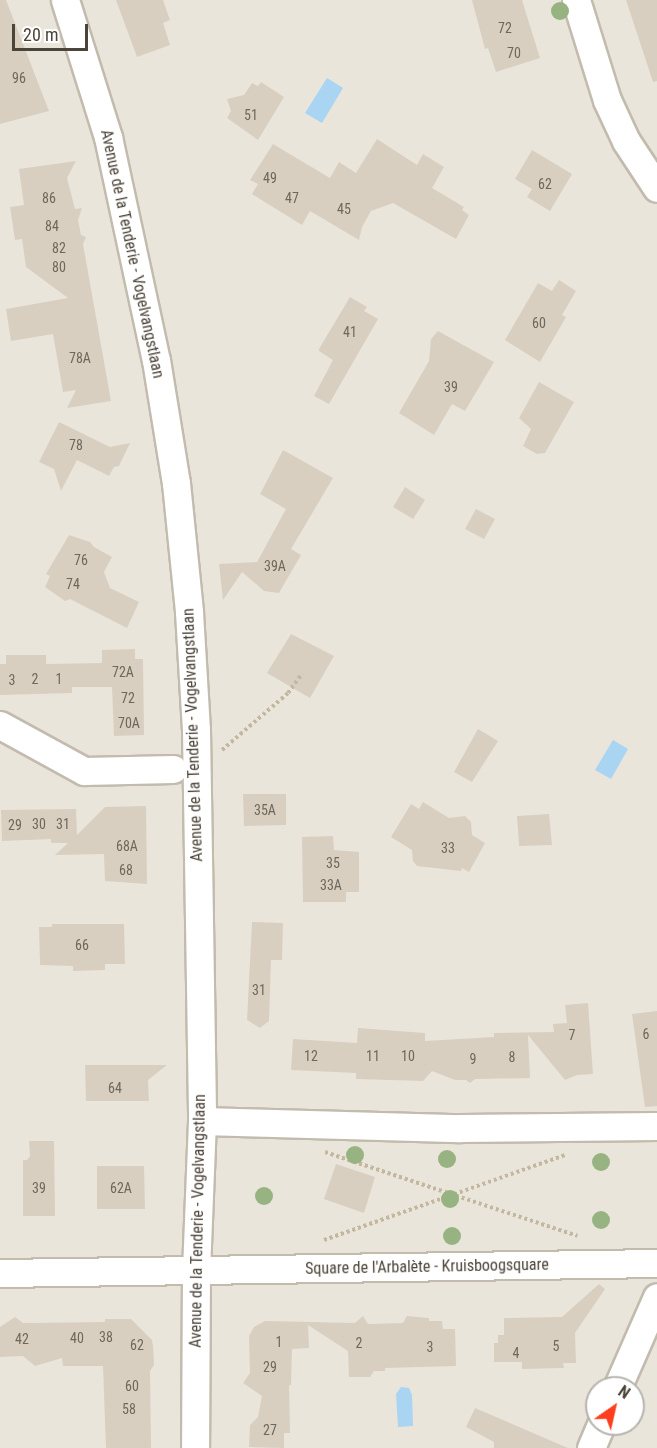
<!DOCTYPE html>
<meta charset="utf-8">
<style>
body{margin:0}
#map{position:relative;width:657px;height:1448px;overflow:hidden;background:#f6f3ec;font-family:"Roboto Condensed",sans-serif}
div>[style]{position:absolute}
.residential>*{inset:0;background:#eae5da}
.water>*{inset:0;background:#a9d4f2}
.building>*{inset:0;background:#d8cfc1}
.path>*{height:4px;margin-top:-2px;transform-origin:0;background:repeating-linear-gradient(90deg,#c4b79f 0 3px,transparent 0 6px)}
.roads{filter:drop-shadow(2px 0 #c2bbae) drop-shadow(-2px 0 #c2bbae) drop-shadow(0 2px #c2bbae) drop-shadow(0 -2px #c2bbae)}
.minor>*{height:27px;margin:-13.5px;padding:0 13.5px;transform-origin:13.5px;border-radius:13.5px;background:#fff}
.trees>*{width:18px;height:18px;margin:-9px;border-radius:50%;background:#97b381}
span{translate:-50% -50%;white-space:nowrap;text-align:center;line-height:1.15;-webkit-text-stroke:4.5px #fff;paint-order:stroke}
.number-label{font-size:14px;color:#6e675b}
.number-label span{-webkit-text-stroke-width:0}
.street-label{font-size:16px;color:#4b4439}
.north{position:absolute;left:585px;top:1376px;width:60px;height:60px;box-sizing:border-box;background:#fff;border:2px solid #b7b4b0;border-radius:50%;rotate:34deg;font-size:16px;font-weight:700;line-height:24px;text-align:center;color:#4b4439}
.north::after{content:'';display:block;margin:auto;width:21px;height:27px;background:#fc3f1d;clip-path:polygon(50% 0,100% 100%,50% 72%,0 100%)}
.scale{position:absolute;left:12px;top:24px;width:76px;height:27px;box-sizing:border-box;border:3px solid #4b4439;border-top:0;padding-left:8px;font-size:18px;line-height:21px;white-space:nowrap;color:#4b4439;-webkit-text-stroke:4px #fff;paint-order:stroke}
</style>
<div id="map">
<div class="residential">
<div style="clip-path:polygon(evenodd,0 0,657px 0,657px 1448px,0 1448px,0 0,597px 1388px,633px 1388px,633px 1424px,597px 1424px,597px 1388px)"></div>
</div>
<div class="water">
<div style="clip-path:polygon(327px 78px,343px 88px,322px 123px,305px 113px)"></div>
<div style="clip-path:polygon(613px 740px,628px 749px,611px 779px,595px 770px)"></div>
<div style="clip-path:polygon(401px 1387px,409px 1388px,412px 1395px,413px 1426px,398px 1427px,396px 1394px)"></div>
</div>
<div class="building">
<div style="clip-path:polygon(0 0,6px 0,49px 111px,0 124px)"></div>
<div style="clip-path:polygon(116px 0,163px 0,170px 20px,163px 23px,170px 45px,137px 57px)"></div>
<div style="clip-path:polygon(472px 0,522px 0,540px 58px,496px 72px,488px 48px,485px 49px)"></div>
<div style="clip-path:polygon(626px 0,657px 0,657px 81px,653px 82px)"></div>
<div style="clip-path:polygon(261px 82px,284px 97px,258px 140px,227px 118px,231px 111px,227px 99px,244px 95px,252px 83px,258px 86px)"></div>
<div style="clip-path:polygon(377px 139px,417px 165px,423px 154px,444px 167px,432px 188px,464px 207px,462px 210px,469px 215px,456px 239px,393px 203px,371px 211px,362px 227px,359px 240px,310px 211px,302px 225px,252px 194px,258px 184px,250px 180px,273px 144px,330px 178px,339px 162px,356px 173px)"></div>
<div style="clip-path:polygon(532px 150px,572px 174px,550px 211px,527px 197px,532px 189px,515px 179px)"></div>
<div style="clip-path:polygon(76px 161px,67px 178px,75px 209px,82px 208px,78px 220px,81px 235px,86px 237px,83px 244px,111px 401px,67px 408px,76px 390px,63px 392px,53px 334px,11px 341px,6px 309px,68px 298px,26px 267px,22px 239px,15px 240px,10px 207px,24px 205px,19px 169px)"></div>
<div style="clip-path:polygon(559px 280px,576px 291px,562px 315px,566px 317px,540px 362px,505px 340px,538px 283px,552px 291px)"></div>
<div style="clip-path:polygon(350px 297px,367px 307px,364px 311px,378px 319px,329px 404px,314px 396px,333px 360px,319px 351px,319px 349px)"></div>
<div style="clip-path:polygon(438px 331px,494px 362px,465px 411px,452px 404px,434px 435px,399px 413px,429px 361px,431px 339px)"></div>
<div style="clip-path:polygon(539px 382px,574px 402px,545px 453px,537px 454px,523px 446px,531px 429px,519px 418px)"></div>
<div style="clip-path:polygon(59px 422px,110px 447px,130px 443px,119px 466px,114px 467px,109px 476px,77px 460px,61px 491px,54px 469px,39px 462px)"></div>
<div style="clip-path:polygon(283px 450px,333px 478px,291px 549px,301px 555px,279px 593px,264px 591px,242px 572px,223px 600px,219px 564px,257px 562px,286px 509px,260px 494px)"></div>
<div style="clip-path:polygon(405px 487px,425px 500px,413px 519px,393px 507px)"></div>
<div style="clip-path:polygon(476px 509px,495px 519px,484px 539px,465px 529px)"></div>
<div style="clip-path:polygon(69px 535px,90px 542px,94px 547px,112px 557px,104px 572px,110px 588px,139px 602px,127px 628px,70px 599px,65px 601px,45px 587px,50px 576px,46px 574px)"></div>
<div style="clip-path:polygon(291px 634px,334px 656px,310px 698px,267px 673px)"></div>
<div style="clip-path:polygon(135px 649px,135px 659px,143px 659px,144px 735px,114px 736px,112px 687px,72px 687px,72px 693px,0 695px,0 664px,6px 664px,6px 655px,46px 655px,46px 664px,102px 663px,102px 650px)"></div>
<div style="clip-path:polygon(478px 729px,498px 741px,472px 782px,454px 772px)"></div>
<div style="clip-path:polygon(243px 794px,286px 794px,286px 825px,244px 826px)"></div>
<div style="clip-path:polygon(423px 802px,449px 818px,465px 816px,471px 822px,472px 835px,485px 843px,469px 872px,462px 868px,461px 871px,417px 866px,413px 861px,412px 850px,391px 837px,411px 804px,419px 809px)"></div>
<div style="clip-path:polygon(146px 806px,147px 884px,105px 881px,104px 854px,55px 855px,68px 843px,51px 843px,51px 839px,2px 841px,1px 810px,76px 809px,77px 835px,105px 807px)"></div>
<div style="clip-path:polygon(549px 814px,552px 845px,519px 846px,517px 816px)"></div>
<div style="clip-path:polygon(333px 836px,334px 850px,359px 852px,359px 892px,346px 892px,346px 902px,303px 902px,302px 837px)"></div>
<div style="clip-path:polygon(252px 922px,283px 923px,282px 960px,271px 960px,269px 1021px,260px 1028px,247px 1020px)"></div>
<div style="clip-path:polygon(52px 924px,124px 924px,125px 964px,105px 964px,105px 970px,73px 971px,73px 966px,40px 965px,39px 927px,52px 927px)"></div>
<div style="clip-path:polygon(588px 1003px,593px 1074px,577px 1075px,565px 1080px,528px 1035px,530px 1078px,475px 1079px,470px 1083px,466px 1080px,455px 1080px,432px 1071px,423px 1081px,356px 1079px,356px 1073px,291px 1070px,293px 1039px,357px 1043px,358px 1028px,425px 1033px,425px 1041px,494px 1037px,494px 1033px,554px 1032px,553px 1024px,567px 1023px,565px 1005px)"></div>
<div style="clip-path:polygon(657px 1011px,657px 1106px,645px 1107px,632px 1014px)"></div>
<div style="clip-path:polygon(85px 1065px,167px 1065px,148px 1080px,149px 1101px,86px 1101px)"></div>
<div style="clip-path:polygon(29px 1141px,54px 1141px,55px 1216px,23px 1216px,23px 1160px,27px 1160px,30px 1156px)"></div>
<div style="clip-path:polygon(336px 1164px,375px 1177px,364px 1213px,324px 1199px)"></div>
<div style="clip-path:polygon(97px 1166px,144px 1166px,145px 1209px,97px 1209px)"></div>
<div style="clip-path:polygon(599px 1284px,605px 1289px,575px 1333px,576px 1363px,563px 1363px,564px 1368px,522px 1369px,522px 1362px,494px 1362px,494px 1343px,498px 1343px,498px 1335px,504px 1335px,504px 1318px,562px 1317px)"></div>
<div style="clip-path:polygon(363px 1316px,368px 1324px,403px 1323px,407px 1316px,429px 1318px,429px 1321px,442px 1321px,443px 1329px,455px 1329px,456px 1366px,385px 1368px,385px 1371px,374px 1371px,370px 1377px,349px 1377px,348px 1351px,308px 1325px,309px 1348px,292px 1349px,291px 1385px,289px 1385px,290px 1433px,284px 1433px,284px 1448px,249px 1447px,250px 1425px,258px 1417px,262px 1396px,243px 1383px,250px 1373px,249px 1336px,254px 1327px,265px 1321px,355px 1323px)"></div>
<div style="clip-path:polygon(15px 1317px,23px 1323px,105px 1322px,105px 1319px,131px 1319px,152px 1340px,153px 1346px,154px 1365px,150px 1371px,151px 1448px,106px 1448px,103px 1366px,63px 1366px,62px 1358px,35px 1366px,23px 1356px,0 1357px,0 1327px)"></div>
<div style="clip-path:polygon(475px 1408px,568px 1448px,494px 1448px,494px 1442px,466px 1427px)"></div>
</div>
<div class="path">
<div style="left:222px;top:750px;width:87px;rotate:-40.8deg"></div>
<div style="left:288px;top:693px;width:24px;rotate:-54deg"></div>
<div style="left:325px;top:1152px;width:266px;rotate:18.4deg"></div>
<div style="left:324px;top:1240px;width:256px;rotate:-19.4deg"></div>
</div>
<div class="roads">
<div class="minor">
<div style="left:65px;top:0;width:144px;rotate:72.6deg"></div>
<div style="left:108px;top:137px;width:228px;rotate:77.9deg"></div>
<div style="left:156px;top:360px;width:125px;rotate:80.8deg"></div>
<div style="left:176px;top:483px;width:130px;rotate:84.2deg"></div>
<div style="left:189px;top:612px;width:118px;rotate:86.6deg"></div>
<div style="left:196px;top:730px;width:391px;rotate:89.1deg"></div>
<div style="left:202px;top:1121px;width:148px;rotate:92.3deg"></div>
<div style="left:196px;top:1269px;width:179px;rotate:90.3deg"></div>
<div style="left:576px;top:0;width:105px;rotate:72.8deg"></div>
<div style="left:607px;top:100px;width:45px;rotate:65.1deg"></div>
<div style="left:626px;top:141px;width:56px;rotate:56.6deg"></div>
<div style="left:0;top:725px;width:96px;rotate:28.7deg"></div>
<div style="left:84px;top:771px;width:89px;rotate:-1.3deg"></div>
<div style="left:202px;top:1121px;width:258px;rotate:1.6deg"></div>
<div style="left:460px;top:1128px;width:197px;rotate:-0.6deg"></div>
<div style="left:0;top:1273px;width:657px;rotate:-0.87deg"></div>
<div style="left:617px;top:1388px;width:99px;rotate:-66.3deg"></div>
<div style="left:591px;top:1448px;width:26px;rotate:-67deg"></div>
</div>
</div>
<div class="trees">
<div style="left:560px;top:11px"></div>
<div style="left:355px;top:1155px"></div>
<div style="left:447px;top:1159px"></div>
<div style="left:601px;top:1162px"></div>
<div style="left:264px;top:1196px"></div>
<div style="left:450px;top:1199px"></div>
<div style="left:601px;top:1220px"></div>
<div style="left:452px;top:1236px"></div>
</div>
<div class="number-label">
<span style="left:505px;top:28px">72</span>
<span style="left:514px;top:53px">70</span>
<span style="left:19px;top:78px">96</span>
<span style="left:251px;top:115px">51</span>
<span style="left:270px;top:178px">49</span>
<span style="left:545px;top:184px">62</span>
<span style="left:49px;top:198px">86</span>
<span style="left:292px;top:198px">47</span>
<span style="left:344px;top:209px">45</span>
<span style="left:52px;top:226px">84</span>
<span style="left:59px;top:248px">82</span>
<span style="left:59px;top:267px">80</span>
<span style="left:539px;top:323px">60</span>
<span style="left:350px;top:332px">41</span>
<span style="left:80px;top:358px">78A</span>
<span style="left:451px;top:387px">39</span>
<span style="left:76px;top:445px">78</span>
<span style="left:81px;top:560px">76</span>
<span style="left:275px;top:566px">39A</span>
<span style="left:73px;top:584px">74</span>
<span style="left:123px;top:672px">72A</span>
<span style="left:35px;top:679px">2</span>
<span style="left:59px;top:679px">1</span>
<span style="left:12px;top:680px">3</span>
<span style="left:128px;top:698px">72</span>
<span style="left:129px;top:723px">70A</span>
<span style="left:265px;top:810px">35A</span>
<span style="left:39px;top:824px">30</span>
<span style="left:63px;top:824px">31</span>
<span style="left:15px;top:825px">29</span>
<span style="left:127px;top:846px">68A</span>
<span style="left:448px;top:848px">33</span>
<span style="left:333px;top:863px">35</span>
<span style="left:126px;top:870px">68</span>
<span style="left:331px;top:885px">33A</span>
<span style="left:82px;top:945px">66</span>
<span style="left:259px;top:990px">31</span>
<span style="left:646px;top:1034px">6</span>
<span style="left:572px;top:1035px">7</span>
<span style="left:311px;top:1056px">12</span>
<span style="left:373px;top:1056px">11</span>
<span style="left:408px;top:1056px">10</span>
<span style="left:512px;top:1057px">8</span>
<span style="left:473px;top:1059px">9</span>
<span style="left:115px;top:1088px">64</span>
<span style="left:39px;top:1188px">39</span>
<span style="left:121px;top:1188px">62A</span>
<span style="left:106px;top:1337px">38</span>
<span style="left:77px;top:1338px">40</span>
<span style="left:22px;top:1339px">42</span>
<span style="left:279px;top:1342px">1</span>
<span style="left:359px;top:1343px">2</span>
<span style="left:137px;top:1345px">62</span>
<span style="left:556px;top:1346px">5</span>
<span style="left:430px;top:1347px">3</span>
<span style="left:516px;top:1353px">4</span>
<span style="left:270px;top:1367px">29</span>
<span style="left:132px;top:1386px">60</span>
<span style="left:129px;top:1409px">58</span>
<span style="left:270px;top:1430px">27</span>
</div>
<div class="street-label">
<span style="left:132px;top:254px;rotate:78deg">Avenue de la Tenderie - Vogelvangstlaan</span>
<span style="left:193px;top:735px;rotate:-92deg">Avenue de la Tenderie - Vogelvangstlaan</span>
<span style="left:198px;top:1221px;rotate:-89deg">Avenue de la Tenderie - Vogelvangstlaan</span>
<span style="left:427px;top:1267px;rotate:-1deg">Square de l'Arbalète - Kruisboogsquare</span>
</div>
<div class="north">N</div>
<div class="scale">20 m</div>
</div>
